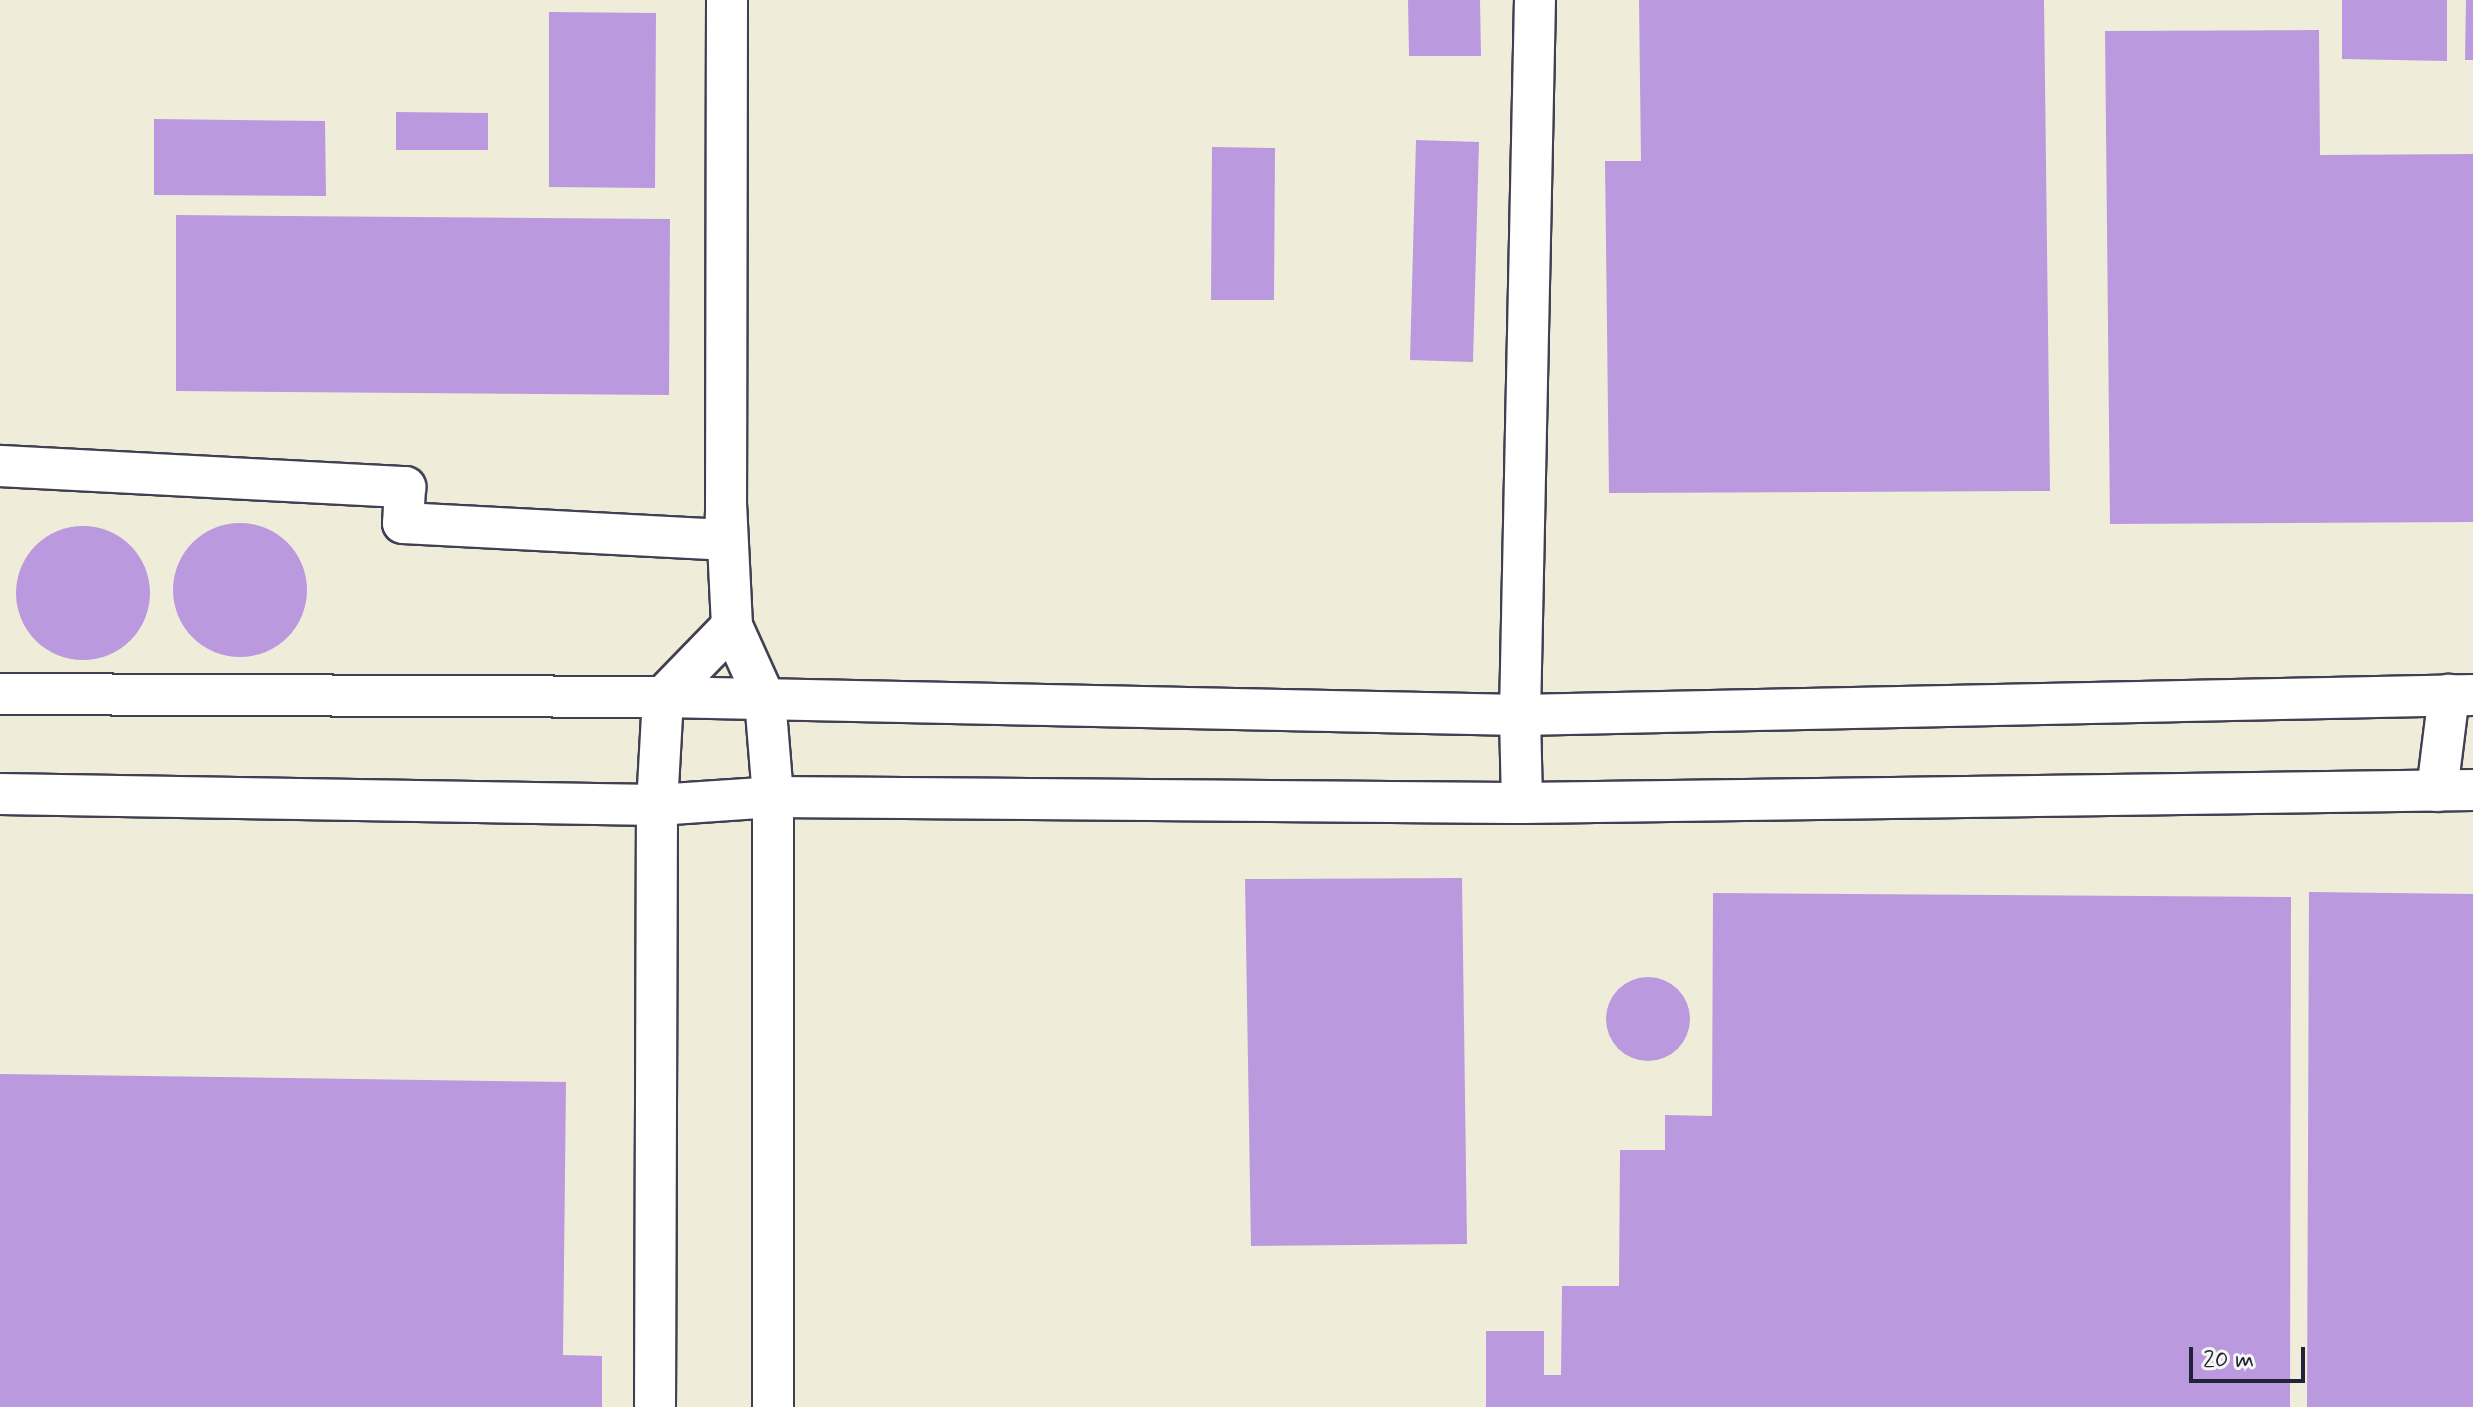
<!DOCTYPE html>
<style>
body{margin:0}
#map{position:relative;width:2473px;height:1407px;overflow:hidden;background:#efecda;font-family:Mynerve,sans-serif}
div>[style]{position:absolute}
.building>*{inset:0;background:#bb99de}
.round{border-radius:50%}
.roads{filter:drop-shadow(2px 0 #414053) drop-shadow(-2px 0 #414053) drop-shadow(0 2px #414053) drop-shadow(0 -2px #414053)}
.minor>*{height:40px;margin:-20px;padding:0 20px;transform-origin:20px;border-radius:20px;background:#fff}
span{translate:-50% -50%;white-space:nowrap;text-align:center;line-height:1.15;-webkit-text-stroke:8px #f6f6f2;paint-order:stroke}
.scale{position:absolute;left:2189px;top:1347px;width:116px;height:36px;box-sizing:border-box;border:4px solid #22223b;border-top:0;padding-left:10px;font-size:24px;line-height:28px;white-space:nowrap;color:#22223b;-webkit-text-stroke:6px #f6f6f2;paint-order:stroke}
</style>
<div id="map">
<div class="building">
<div style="clip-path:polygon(1408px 0,1480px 0,1481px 56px,1409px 56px)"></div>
<div style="clip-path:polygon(1639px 0,2044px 0,2050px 491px,1609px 493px,1605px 161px,1641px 161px)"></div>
<div style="clip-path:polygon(2342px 0,2447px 0,2447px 61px,2342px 59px)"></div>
<div style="clip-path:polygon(2466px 0,2473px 0,2473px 60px,2465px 60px)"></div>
<div style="clip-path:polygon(549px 12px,656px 13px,655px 188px,549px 187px)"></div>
<div style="clip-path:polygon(2319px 30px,2320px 155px,2473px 154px,2473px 522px,2110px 524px,2105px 31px)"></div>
<div style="clip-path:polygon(396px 112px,488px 113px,488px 150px,396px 150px)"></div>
<div style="clip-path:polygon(154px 119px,325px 121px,326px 196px,154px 195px)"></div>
<div style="clip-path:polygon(1416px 140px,1479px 142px,1473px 362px,1410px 360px)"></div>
<div style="clip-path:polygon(1212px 147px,1275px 148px,1274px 300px,1211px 300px)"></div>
<div style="clip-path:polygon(176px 215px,670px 219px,669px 395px,176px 391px)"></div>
<div class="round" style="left:173px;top:523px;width:134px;height:134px"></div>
<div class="round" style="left:16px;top:526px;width:134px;height:134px"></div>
<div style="clip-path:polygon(1462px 878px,1467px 1244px,1251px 1246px,1245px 879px)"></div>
<div style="clip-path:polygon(2309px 892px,2473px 894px,2473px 1407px,2307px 1407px)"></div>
<div style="clip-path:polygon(1713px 893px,2291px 897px,2290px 1407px,1486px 1407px,1486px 1331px,1544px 1331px,1544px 1375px,1561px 1375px,1562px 1286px,1619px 1286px,1620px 1150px,1665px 1150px,1665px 1115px,1712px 1116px)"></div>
<div class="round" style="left:1606px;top:977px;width:84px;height:84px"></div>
<div style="clip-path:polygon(0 1074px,566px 1082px,563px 1355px,602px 1356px,602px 1407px,0 1407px)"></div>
</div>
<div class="roads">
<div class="minor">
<div style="left:727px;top:0;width:503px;rotate:90.11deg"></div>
<div style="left:726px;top:503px;width:123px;rotate:87.2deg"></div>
<div style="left:732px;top:626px;width:80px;rotate:65.7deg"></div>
<div style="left:765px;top:699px;width:98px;rotate:85.3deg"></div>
<div style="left:773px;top:797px;width:610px;rotate:90deg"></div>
<div style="left:0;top:466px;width:406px;rotate:3deg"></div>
<div style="left:405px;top:487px;width:36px;rotate:93deg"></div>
<div style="left:403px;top:523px;width:322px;rotate:3deg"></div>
<div style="left:725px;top:540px;width:29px;rotate:-88deg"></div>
<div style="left:0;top:694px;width:663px;rotate:0.26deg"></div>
<div style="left:663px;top:697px;width:857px;rotate:1.2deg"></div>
<div style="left:1520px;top:715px;width:953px;rotate:-1.2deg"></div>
<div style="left:2437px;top:791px;width:97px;rotate:-82.9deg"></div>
<div style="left:0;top:794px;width:657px;rotate:0.96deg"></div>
<div style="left:657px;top:805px;width:116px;rotate:-3.9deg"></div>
<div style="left:773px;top:797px;width:749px;rotate:0.46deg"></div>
<div style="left:1522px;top:803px;width:951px;rotate:-0.78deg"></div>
<div style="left:1522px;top:803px;width:88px;rotate:-91.3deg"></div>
<div style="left:1520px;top:715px;width:715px;rotate:-88.8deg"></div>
<div style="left:655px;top:1407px;width:602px;rotate:-89.81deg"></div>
<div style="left:657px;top:805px;width:108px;rotate:-86.8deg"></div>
<div style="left:663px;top:697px;width:99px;rotate:-45.8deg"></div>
</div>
</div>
<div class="scale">20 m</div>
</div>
